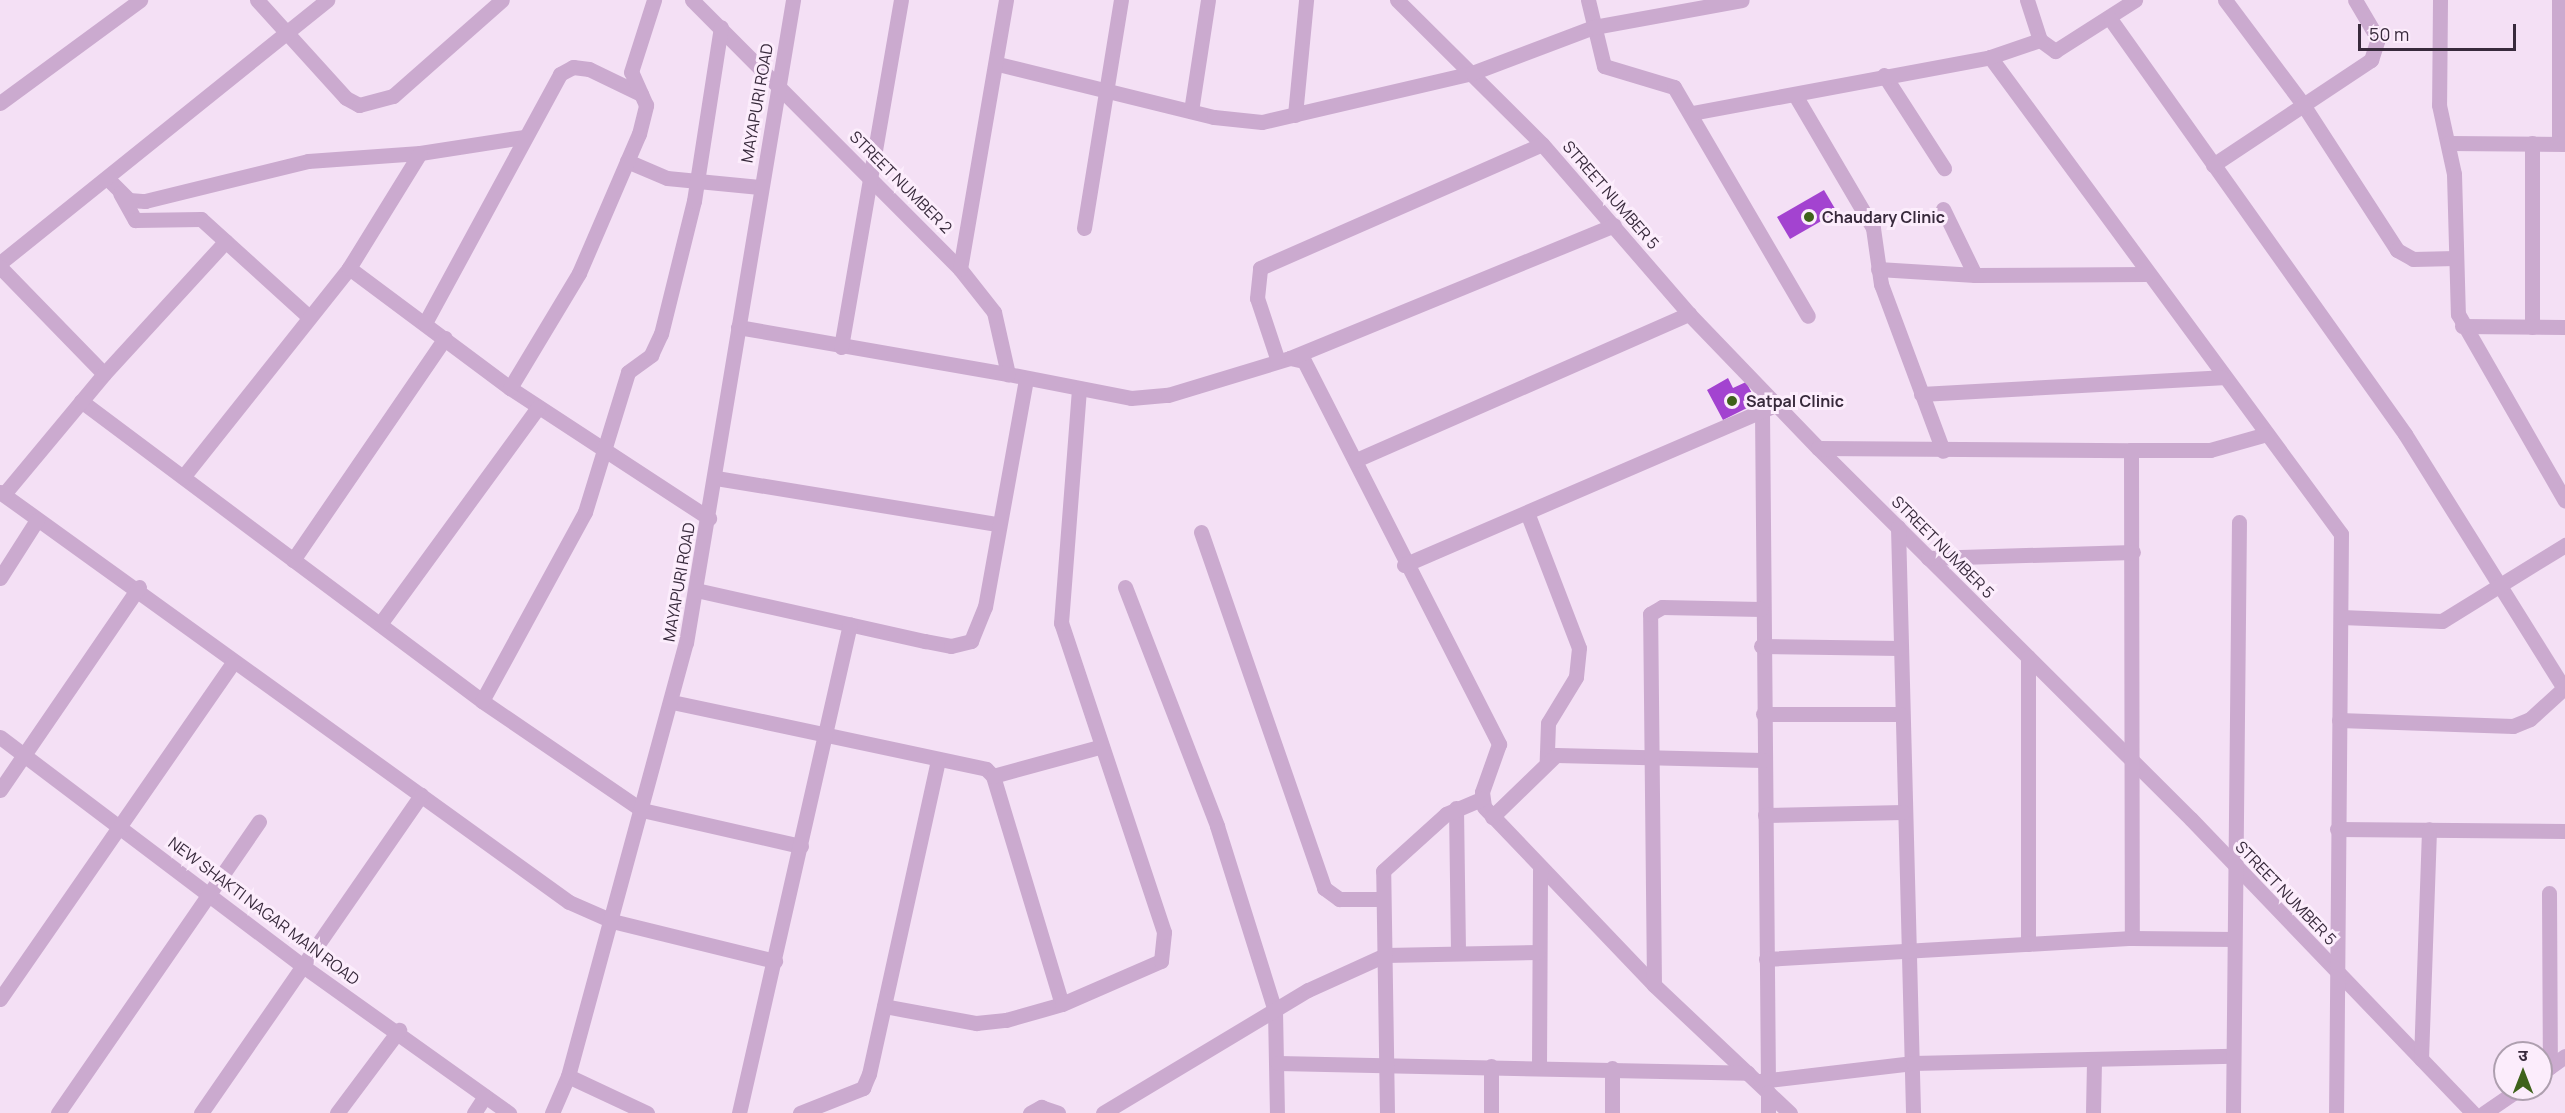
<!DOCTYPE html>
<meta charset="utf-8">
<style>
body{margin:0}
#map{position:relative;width:2565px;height:1113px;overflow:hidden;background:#f4e0f5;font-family:Manrope,"Noto Sans Devanagari",sans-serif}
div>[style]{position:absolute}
.building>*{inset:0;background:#a343d0}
.street>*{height:15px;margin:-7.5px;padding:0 7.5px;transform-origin:7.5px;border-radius:7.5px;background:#cbaacf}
.dots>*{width:16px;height:16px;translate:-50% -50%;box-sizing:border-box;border:3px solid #fcedfc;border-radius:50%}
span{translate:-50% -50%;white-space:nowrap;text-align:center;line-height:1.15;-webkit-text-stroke:6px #fcedfc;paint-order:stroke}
.street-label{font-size:16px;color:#382a3c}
.poi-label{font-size:16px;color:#382a3c;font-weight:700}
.left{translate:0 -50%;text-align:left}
.north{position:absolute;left:2493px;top:1041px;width:60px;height:60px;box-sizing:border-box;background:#fcedfc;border:2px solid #ae9faf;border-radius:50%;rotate:0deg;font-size:16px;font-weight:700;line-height:24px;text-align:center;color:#382a3c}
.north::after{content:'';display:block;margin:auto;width:21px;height:27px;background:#3e621b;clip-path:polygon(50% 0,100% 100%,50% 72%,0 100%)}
.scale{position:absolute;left:2358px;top:24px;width:158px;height:27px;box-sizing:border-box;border:3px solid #382a3c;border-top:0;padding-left:8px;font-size:18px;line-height:21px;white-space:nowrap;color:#382a3c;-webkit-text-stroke:4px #fcedfc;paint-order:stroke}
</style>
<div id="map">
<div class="building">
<div style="clip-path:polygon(1824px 190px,1837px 212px,1790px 239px,1777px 217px)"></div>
<div style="clip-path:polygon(1728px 378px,1733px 388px,1746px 382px,1757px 403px,1723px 420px,1707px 390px)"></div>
</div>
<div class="street">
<div style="left:257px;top:0;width:132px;rotate:47.8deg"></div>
<div style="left:346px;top:98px;width:15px;rotate:28deg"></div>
<div style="left:359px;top:105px;width:35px;rotate:-15deg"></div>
<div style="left:393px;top:96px;width:145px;rotate:-41.4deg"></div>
<div style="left:692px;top:0;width:380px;rotate:45.1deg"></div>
<div style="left:960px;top:269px;width:55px;rotate:51.7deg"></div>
<div style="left:994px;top:312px;width:64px;rotate:77.3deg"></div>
<div style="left:1008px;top:374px;width:125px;rotate:11deg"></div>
<div style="left:1131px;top:398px;width:37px;rotate:-5deg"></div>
<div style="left:1168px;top:395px;width:127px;rotate:-16.9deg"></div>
<div style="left:1290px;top:358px;width:14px;rotate:12deg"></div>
<div style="left:1304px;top:361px;width:430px;rotate:63deg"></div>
<div style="left:1499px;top:744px;width:51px;rotate:109.5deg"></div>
<div style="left:1482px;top:792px;width:15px;rotate:82deg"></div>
<div style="left:1484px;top:807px;width:246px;rotate:46.3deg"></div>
<div style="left:1654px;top:985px;width:187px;rotate:43.3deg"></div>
<div style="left:1397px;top:0;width:204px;rotate:44.8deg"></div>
<div style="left:1542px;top:144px;width:225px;rotate:49.1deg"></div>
<div style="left:1689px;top:314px;width:186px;rotate:46.1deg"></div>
<div style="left:1818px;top:448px;width:526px;rotate:44.85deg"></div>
<div style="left:2191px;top:819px;width:407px;rotate:46.2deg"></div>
<div style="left:1588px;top:0;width:68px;rotate:76.4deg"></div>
<div style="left:1604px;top:66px;width:73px;rotate:16.7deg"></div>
<div style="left:1674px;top:87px;width:265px;rotate:59.7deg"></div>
<div style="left:2027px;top:0;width:42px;rotate:72deg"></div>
<div style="left:2040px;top:40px;width:19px;rotate:36deg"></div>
<div style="left:2055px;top:51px;width:95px;rotate:-32.5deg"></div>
<div style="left:2225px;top:0;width:129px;rotate:53.2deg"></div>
<div style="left:2302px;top:103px;width:175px;rotate:57.1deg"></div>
<div style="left:2397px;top:250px;width:18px;rotate:29deg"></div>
<div style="left:2413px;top:259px;width:42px;rotate:-1.4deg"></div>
<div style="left:2440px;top:0;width:105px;rotate:90.5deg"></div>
<div style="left:2439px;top:105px;width:71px;rotate:77.7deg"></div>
<div style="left:2454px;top:174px;width:140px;rotate:88.4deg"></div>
<div style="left:2458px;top:314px;width:215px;rotate:60.2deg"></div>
<div style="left:2559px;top:0;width:143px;rotate:90deg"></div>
<div style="left:2111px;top:20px;width:508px;rotate:54.62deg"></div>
<div style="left:2405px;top:434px;width:302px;rotate:58deg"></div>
<div style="left:1990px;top:57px;width:592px;rotate:53.65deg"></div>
<div style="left:2341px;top:534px;width:579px;rotate:90.49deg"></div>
<div style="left:998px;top:64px;width:222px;rotate:13.8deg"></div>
<div style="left:1214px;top:117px;width:48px;rotate:5.9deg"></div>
<div style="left:1262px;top:122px;width:216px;rotate:-13.1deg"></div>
<div style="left:1472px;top:73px;width:130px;rotate:-20.7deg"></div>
<div style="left:1594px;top:27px;width:150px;rotate:-10.3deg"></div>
<div style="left:1884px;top:75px;width:111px;rotate:57.2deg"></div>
<div style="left:1795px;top:95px;width:154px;rotate:59.6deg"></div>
<div style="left:1873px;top:228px;width:57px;rotate:81.9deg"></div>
<div style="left:1881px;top:284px;width:178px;rotate:69.6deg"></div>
<div style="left:0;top:103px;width:174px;rotate:-36.3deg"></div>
<div style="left:1191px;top:111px;width:112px;rotate:-81.3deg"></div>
<div style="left:1692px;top:113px;width:303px;rotate:-10.6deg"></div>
<div style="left:1990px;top:57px;width:53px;rotate:-18.8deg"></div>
<div style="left:1295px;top:115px;width:116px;rotate:-84.5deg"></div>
<div style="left:2448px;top:143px;width:117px;rotate:0.5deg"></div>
<div style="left:2532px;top:143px;width:184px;rotate:90deg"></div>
<div style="left:627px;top:161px;width:43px;rotate:23deg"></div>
<div style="left:667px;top:178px;width:93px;rotate:5.5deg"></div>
<div style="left:2213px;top:165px;width:190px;rotate:-33.6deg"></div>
<div style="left:2371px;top:60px;width:22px;rotate:-72deg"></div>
<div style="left:2378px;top:39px;width:45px;rotate:-120.5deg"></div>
<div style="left:109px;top:180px;width:28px;rotate:45deg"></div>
<div style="left:129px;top:200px;width:16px;rotate:4deg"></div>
<div style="left:145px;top:201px;width:168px;rotate:-13.8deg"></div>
<div style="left:308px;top:161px;width:112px;rotate:-4.1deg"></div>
<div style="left:420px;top:153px;width:104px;rotate:-8.8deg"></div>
<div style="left:120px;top:193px;width:31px;rotate:61deg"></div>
<div style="left:135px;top:220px;width:66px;rotate:-0.9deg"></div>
<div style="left:201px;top:219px;width:146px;rotate:42.2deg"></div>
<div style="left:1943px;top:209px;width:73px;rotate:64.1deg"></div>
<div style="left:1084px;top:228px;width:231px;rotate:-80.8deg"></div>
<div style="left:0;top:263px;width:420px;rotate:-38.8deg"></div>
<div style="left:0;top:267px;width:149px;rotate:45.8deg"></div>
<div style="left:349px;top:268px;width:201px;rotate:36.7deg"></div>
<div style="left:510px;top:388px;width:238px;rotate:33.2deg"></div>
<div style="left:960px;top:269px;width:273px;rotate:-80.3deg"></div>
<div style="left:1878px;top:269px;width:97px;rotate:3.5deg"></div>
<div style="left:1975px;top:275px;width:172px;rotate:-0.3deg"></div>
<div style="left:425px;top:323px;width:283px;rotate:-61.5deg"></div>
<div style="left:560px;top:74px;width:15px;rotate:-28deg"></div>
<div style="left:573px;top:67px;width:16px;rotate:7deg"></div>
<div style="left:589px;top:69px;width:58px;rotate:25.7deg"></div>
<div style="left:2462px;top:326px;width:103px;rotate:0.6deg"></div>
<div style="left:738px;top:327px;width:274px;rotate:9.9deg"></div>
<div style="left:841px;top:347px;width:352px;rotate:-80.2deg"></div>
<div style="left:1290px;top:358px;width:350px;rotate:-22.3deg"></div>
<div style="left:1278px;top:361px;width:66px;rotate:-108.4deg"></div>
<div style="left:1257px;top:298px;width:30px;rotate:-84deg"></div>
<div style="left:1260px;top:268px;width:308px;rotate:-23.7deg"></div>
<div style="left:510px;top:388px;width:134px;rotate:-59deg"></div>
<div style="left:579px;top:273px;width:151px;rotate:-66.7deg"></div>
<div style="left:639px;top:134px;width:30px;rotate:-76deg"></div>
<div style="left:646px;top:105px;width:36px;rotate:-114deg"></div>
<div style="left:631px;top:72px;width:76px;rotate:-72.3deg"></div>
<div style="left:1921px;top:394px;width:301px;rotate:-3.2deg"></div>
<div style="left:81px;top:401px;width:501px;rotate:36.8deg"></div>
<div style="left:482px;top:701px;width:194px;rotate:34.3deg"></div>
<div style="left:642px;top:810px;width:163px;rotate:12.8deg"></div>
<div style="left:1762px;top:411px;width:669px;rotate:89.49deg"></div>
<div style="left:1818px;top:448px;width:313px;rotate:0.4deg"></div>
<div style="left:2131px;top:450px;width:488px;rotate:89.9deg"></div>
<div style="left:2131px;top:450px;width:79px"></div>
<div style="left:2210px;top:450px;width:59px;rotate:-15.7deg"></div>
<div style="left:1356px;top:460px;width:364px;rotate:-23.7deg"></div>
<div style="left:183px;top:477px;width:267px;rotate:-51.5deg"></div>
<div style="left:349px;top:268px;width:135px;rotate:-58.3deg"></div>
<div style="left:716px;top:478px;width:285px;rotate:9.3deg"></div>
<div style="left:0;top:492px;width:701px;rotate:35.78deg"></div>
<div style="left:569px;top:902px;width:47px;rotate:23.8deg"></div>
<div style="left:612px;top:921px;width:168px;rotate:13.8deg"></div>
<div style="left:4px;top:494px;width:156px;rotate:-50.2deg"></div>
<div style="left:104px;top:374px;width:180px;rotate:-47.5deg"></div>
<div style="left:1528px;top:515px;width:142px;rotate:69deg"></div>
<div style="left:1579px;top:648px;width:29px;rotate:96deg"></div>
<div style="left:1576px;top:677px;width:54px;rotate:121.3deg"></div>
<div style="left:1548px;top:723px;width:37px;rotate:92deg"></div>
<div style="left:1898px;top:527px;width:586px;rotate:88.53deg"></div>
<div style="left:1201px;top:532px;width:377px;rotate:70.9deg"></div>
<div style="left:1324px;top:888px;width:19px;rotate:36deg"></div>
<div style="left:1339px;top:899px;width:41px"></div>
<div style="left:1928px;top:558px;width:205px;rotate:-1.7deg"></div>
<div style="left:293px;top:560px;width:269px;rotate:-55.6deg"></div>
<div style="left:1404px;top:565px;width:399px;rotate:-23.3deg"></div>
<div style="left:0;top:578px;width:69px;rotate:-57.5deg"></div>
<div style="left:1125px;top:587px;width:256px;rotate:68.9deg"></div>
<div style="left:1217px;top:826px;width:194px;rotate:72.6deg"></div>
<div style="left:1275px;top:1011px;width:102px;rotate:88.9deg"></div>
<div style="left:696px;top:590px;width:235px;rotate:12.6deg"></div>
<div style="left:925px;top:641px;width:26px;rotate:11deg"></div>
<div style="left:951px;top:646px;width:21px;rotate:-14deg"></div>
<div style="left:971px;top:641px;width:37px;rotate:-68deg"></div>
<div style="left:985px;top:607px;width:231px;rotate:-79.8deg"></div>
<div style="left:2341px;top:617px;width:101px;rotate:2.3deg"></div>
<div style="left:2442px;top:621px;width:145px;rotate:-31.7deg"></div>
<div style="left:380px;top:624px;width:268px;rotate:-53.9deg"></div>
<div style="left:1761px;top:646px;width:139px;rotate:0.8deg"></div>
<div style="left:2028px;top:657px;width:287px;rotate:90deg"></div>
<div style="left:482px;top:701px;width:215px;rotate:-61.4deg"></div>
<div style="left:585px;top:512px;width:146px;rotate:-72.9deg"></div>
<div style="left:628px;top:372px;width:29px;rotate:-36deg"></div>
<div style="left:651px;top:355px;width:23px;rotate:-65deg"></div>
<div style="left:661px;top:334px;width:137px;rotate:-76.1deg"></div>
<div style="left:694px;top:201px;width:176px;rotate:-81.2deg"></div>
<div style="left:672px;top:702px;width:321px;rotate:12deg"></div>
<div style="left:986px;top:769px;width:10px;rotate:45deg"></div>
<div style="left:993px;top:776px;width:238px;rotate:73.2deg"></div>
<div style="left:1763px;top:714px;width:137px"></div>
<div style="left:2339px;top:720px;width:174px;rotate:2deg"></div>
<div style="left:2513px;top:726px;width:18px;rotate:-22deg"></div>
<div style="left:2530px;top:719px;width:46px;rotate:-42.4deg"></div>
<div style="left:0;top:737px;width:376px;rotate:37.1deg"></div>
<div style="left:300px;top:964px;width:257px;rotate:35.5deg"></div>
<div style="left:993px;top:776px;width:110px;rotate:-15.3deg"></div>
<div style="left:0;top:790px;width:246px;rotate:-55.6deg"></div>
<div style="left:1456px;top:808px;width:142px;rotate:89.2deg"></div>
<div style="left:1765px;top:815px;width:138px;rotate:-1.2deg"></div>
<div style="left:1492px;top:817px;width:89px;rotate:-44.1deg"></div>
<div style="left:1556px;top:755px;width:207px;rotate:1.4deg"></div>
<div style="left:2337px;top:829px;width:228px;rotate:0.5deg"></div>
<div style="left:2549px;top:893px;width:174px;rotate:89.7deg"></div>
<div style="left:1766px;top:959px;width:367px;rotate:-3.3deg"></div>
<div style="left:2132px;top:938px;width:102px;rotate:0.6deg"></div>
<div style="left:1654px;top:985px;width:371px;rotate:-90.6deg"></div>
<div style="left:1650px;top:614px;width:14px;rotate:-30deg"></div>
<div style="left:1662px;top:607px;width:99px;rotate:1.2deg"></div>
<div style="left:0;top:999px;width:410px;rotate:-55.3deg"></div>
<div style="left:884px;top:1006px;width:94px;rotate:10.5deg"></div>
<div style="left:976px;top:1023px;width:30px;rotate:-6deg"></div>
<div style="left:1006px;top:1020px;width:58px;rotate:-15.9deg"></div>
<div style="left:1062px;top:1004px;width:108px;rotate:-23.5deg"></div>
<div style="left:1161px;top:961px;width:29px;rotate:-84deg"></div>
<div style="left:1164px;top:932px;width:326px;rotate:-108.4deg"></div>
<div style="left:1061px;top:623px;width:235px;rotate:-85.6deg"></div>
<div style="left:2421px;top:1059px;width:230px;rotate:-88deg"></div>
<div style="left:1278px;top:1063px;width:470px;rotate:1.2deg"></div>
<div style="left:1539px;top:1066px;width:198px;rotate:-89.7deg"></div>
<div style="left:2543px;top:1072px;width:27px;rotate:-36deg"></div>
<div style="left:1760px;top:1081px;width:154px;rotate:-6.7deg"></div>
<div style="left:1913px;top:1063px;width:320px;rotate:-1.3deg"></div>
<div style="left:58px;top:1113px;width:354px;rotate:-55.4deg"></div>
<div style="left:201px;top:1113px;width:387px;rotate:-55.3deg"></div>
<div style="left:337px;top:1113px;width:104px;rotate:-53.2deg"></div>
<div style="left:474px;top:1113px;width:20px;rotate:-57deg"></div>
<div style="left:552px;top:1113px;width:40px;rotate:-66.6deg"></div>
<div style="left:647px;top:1113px;width:87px;rotate:-154.9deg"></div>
<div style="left:568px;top:1076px;width:449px;rotate:-74.8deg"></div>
<div style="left:686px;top:643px;width:652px;rotate:-80.55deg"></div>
<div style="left:739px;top:1113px;width:501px;rotate:-77.21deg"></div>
<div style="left:800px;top:1113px;width:68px;rotate:-21.6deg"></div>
<div style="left:863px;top:1088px;width:15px;rotate:-67deg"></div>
<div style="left:869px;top:1074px;width:322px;rotate:-77.6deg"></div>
<div style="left:1030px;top:1113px;width:13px;rotate:-29deg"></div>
<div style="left:1041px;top:1107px;width:18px;rotate:19deg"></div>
<div style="left:1103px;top:1113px;width:239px;rotate:-31deg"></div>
<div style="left:1308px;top:990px;width:85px;rotate:-24.4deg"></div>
<div style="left:1385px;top:955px;width:153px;rotate:-1.1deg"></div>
<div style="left:1387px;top:1113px;width:242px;rotate:-90.9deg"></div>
<div style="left:1383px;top:871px;width:85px;rotate:-42.1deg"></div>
<div style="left:1446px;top:814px;width:39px;rotate:-23deg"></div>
<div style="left:1491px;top:1113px;width:47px;rotate:-90deg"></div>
<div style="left:1612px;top:1113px;width:45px;rotate:-90deg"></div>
<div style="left:1768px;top:1113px;width:21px;rotate:-90deg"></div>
<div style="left:2093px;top:1113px;width:51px;rotate:-88.9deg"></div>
<div style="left:2233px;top:1113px;width:591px;rotate:-89.42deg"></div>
<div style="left:2484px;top:1113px;width:42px;rotate:-34.4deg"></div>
</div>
<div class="dots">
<div style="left:1809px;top:217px;background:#3e621b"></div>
<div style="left:1732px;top:401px;background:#3e621b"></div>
</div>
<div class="street-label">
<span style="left:757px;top:103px;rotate:-80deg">MAYAPURI ROAD</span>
<span style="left:901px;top:182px;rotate:45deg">STREET NUMBER 2</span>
<span style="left:1611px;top:195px;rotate:49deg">STREET NUMBER 5</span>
<span style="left:1943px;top:547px;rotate:45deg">STREET NUMBER 5</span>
<span style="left:679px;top:582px;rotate:-80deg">MAYAPURI ROAD</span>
<span style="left:2286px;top:893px;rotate:46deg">STREET NUMBER 5</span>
<span style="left:264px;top:911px;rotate:37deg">NEW SHAKTI NAGAR MAIN ROAD</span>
</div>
<div class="poi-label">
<span class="left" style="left:1822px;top:217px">Chaudary Clinic</span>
<span class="left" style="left:1746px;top:401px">Satpal Clinic</span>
</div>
<div class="north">उ</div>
<div class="scale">50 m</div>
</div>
